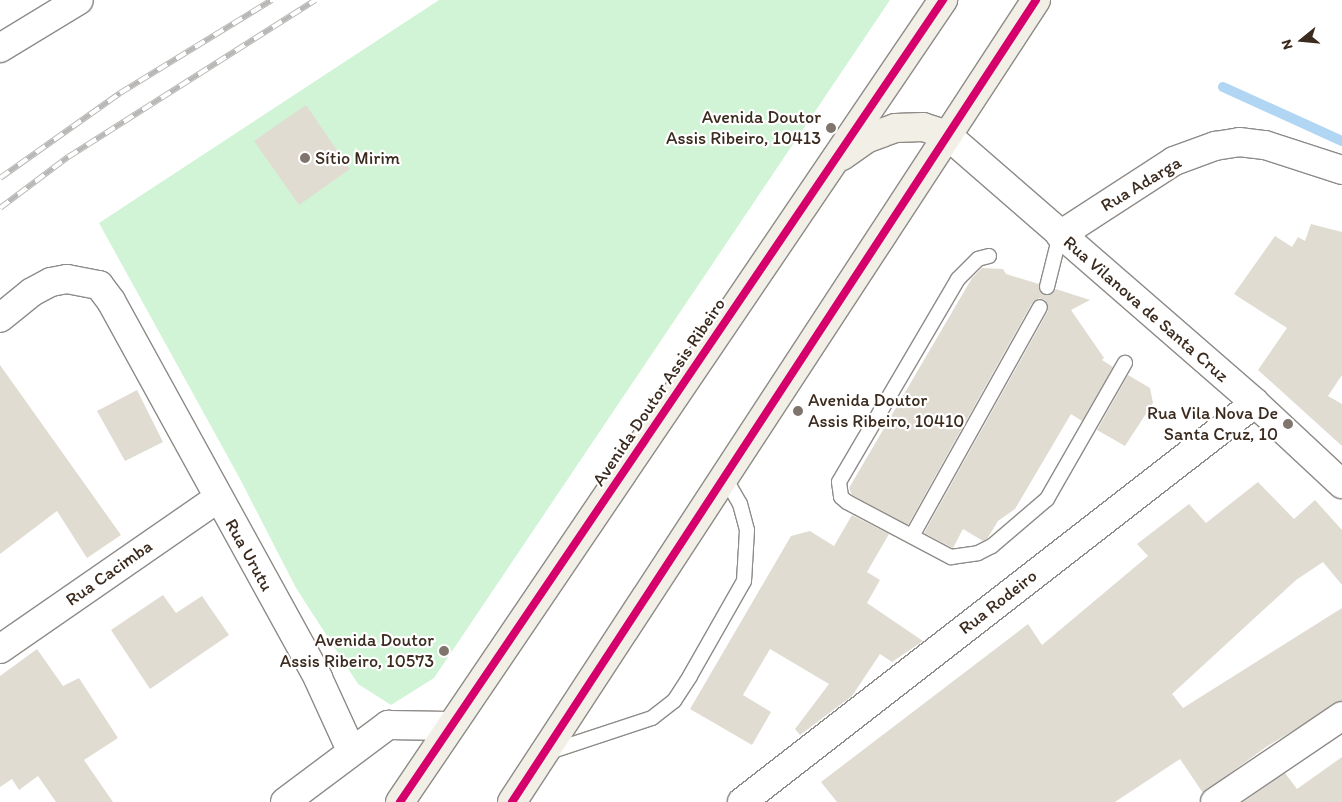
<!DOCTYPE html>
<meta charset="utf-8">
<style>
body{margin:0}
#map{position:relative;width:1342px;height:802px;overflow:hidden;background:#fff;font-family:Itim,sans-serif}
div>[style]{position:absolute}
.green>*{inset:0;background:#d0f4d5}
.stream>*{height:10px;margin:-5px;padding:0 5px;transform-origin:5px;border-radius:5px;background:#b1d6f3}
.building>*{inset:0;background:#e1dcd2}
.roads{filter:drop-shadow(1px 0 #8e8b88) drop-shadow(-1px 0 #8e8b88) drop-shadow(0 1px #8e8b88) drop-shadow(0 -1px #8e8b88)}
.lane>*{height:14px;margin:-7px;padding:0 7px;transform-origin:7px;border-radius:7px;background:#fff}
.street>*{height:28px;margin:-14px;padding:0 14px;transform-origin:14px;border-radius:14px;background:#fff}
.secondary>*{height:28px;margin:-14px;padding:0 14px;transform-origin:14px;border-radius:14px;background:#fff}
.primary>*{height:28px;margin:-14px;padding:0 14px;transform-origin:14px;border-radius:14px;background:#f2efe6}
.rail>*{height:5.5px;margin-top:-2.75px;transform-origin:0;background:repeating-linear-gradient(90deg,#fff 0 11px,#b9b8b6 0 22px);box-sizing:border-box;border-block:1px solid #b9b8b6}
.cycleway>*{height:8px;margin:-4px;padding:0 4px;transform-origin:4px;border-radius:4px;background:#d6006c}
.dots>*{width:14px;height:14px;translate:-50% -50%;box-sizing:border-box;border:2px solid #fff;border-radius:50%}
span{translate:-50% -50%;white-space:nowrap;text-align:center;line-height:1.15;-webkit-text-stroke:4.5px #fff;paint-order:stroke}
.poi-label{font-size:18px;color:#3b2a1e}
.right{translate:-100% -50%;text-align:right}
.left{translate:0 -50%;text-align:left}
.street-label{font-size:18px;color:#3b2a1e}
.north{position:absolute;left:1277px;top:15px;width:50px;height:50px;-webkit-text-stroke:4px #fff;paint-order:stroke;rotate:253deg;font-size:14px;font-weight:700;line-height:20px;text-align:center;color:#3b2a1e}
.north::after{content:'';display:block;margin:auto;width:18px;height:22px;background:#3b2a1e;clip-path:polygon(50% 0,100% 100%,50% 72%,0 100%)}
</style>
<div id="map">
<div class="green">
<div style="clip-path:polygon(439px 0,890px 0,434px 678px,391px 705px,358px 684px,296px 588px,239px 477px,99px 223px)"></div>
</div>
<div class="stream">
<div style="left:1223px;top:87px;width:131px;rotate:24.4deg"></div>
</div>
<div class="building">
<div style="clip-path:polygon(306px 105px,350px 169px,299px 205px,254px 141px)"></div>
<div style="clip-path:polygon(1311px 224px,1342px 232px,1342px 375px,1328px 396px,1342px 404px,1342px 446px,1258px 370px,1287px 328px,1234px 294px,1275px 236px,1292px 247px,1298px 237px,1305px 241px)"></div>
<div style="clip-path:polygon(982px 268px,1003px 269px,1006px 274px,1039px 284px,1039px 290px,1044px 295px,1050px 295px,1056px 289px,1090px 300px,1071px 310px,1104px 358px,1102px 360px,1113px 367px,1082px 421px,1071px 414px,1015px 509px,998px 521px,987px 539px,983px 541px,963px 529px,953px 548px,924px 533px,1048px 311px,1045px 300px,1039px 298px,1032px 303px,908px 525px,852px 495px,849px 488px,972px 278px)"></div>
<div style="clip-path:polygon(0 365px,121px 535px,87px 558px,57px 511px,0 554px)"></div>
<div style="clip-path:polygon(1128px 375px,1150px 388px,1153px 403px,1125px 446px,1097px 430px)"></div>
<div style="clip-path:polygon(137px 390px,163px 442px,125px 461px,97px 411px)"></div>
<div style="clip-path:polygon(1258px 482px,1294px 519px,1315px 500px,1342px 530px,1342px 585px,1323px 562px,1296px 580px,1172px 694px,1183px 708px,1342px 608px,1342px 701px,1266px 747px,1203px 793px,1180px 759px,1115px 802px,837px 802px,821px 782px,1028px 624px,1042px 645px,1148px 556px,1137px 544px,1189px 504px,1206px 523px)"></div>
<div style="clip-path:polygon(852px 515px,889px 534px,867px 572px,880px 580px,867px 603px,923px 641px,892px 662px,880px 654px,852px 696px,800px 735px,795px 729px,829px 684px,770px 649px,743px 695px,771px 712px,752px 745px,690px 709px,791px 536px,810px 531px,834px 546px)"></div>
<div style="clip-path:polygon(163px 595px,176px 613px,202px 596px,229px 635px,150px 689px,111px 630px)"></div>
<div style="clip-path:polygon(37px 649px,63px 686px,79px 678px,118px 738px,84px 760px,113px 802px,56px 802px,38px 776px,19px 790px,12px 779px,0 787px,0 676px)"></div>
<div style="clip-path:polygon(1342px 757px,1342px 802px,1243px 802px,1285px 773px,1297px 789px)"></div>
</div>
<div class="roads">
<div class="lane">
<div style="left:989px;top:256px;width:11px;rotate:165deg"></div>
<div style="left:978px;top:259px;width:28px;rotate:135deg"></div>
<div style="left:958px;top:279px;width:235px;rotate:120.4deg"></div>
<div style="left:839px;top:482px;width:15px;rotate:82deg"></div>
<div style="left:841px;top:497px;width:8px;rotate:40deg"></div>
<div style="left:847px;top:502px;width:118px;rotate:27.9deg"></div>
<div style="left:951px;top:557px;width:27px;rotate:-8deg"></div>
<div style="left:978px;top:553px;width:16px;rotate:-27deg"></div>
<div style="left:992px;top:546px;width:72px;rotate:-40.5deg"></div>
<div style="left:1047px;top:499px;width:157px;rotate:-60.2deg"></div>
<div style="left:1047px;top:287px;width:54px;rotate:-76deg"></div>
<div style="left:912px;top:536px;width:262px;rotate:-60.8deg"></div>
<div style="left:546px;top:753px;width:112px;rotate:-18.3deg"></div>
<div style="left:652px;top:718px;width:28px;rotate:-38deg"></div>
<div style="left:674px;top:701px;width:30px;rotate:-57deg"></div>
<div style="left:690px;top:676px;width:109px;rotate:-60.4deg"></div>
<div style="left:744px;top:581px;width:51px;rotate:-86.6deg"></div>
<div style="left:747px;top:530px;width:27px;rotate:-105deg"></div>
<div style="left:740px;top:504px;width:32px;rotate:-120deg"></div>
</div>
<div class="street">
<div style="left:0;top:48px;width:92px;rotate:-31.3deg"></div>
<div style="left:1060px;top:235px;width:136px;rotate:-33deg"></div>
<div style="left:1174px;top:161px;width:44px;rotate:-20.1deg"></div>
<div style="left:1215px;top:146px;width:24px;rotate:-9deg"></div>
<div style="left:1239px;top:142px;width:26px;rotate:7deg"></div>
<div style="left:1265px;top:145px;width:81px;rotate:18deg"></div>
<div style="left:0;top:318px;width:41px;rotate:-39.1deg"></div>
<div style="left:32px;top:292px;width:21px;rotate:-28deg"></div>
<div style="left:51px;top:282px;width:16px;rotate:-11deg"></div>
<div style="left:67px;top:279px;width:33px;rotate:11deg"></div>
<div style="left:99px;top:285px;width:20px;rotate:53deg"></div>
<div style="left:111px;top:301px;width:430px;rotate:61.2deg"></div>
<div style="left:318px;top:678px;width:79px;rotate:65.4deg"></div>
<div style="left:0;top:649px;width:265px;rotate:-34.7deg"></div>
<div style="left:285px;top:802px;width:129px;rotate:-36.8deg"></div>
<div style="left:388px;top:725px;width:61px;rotate:0.9deg"></div>
<div style="left:1215px;top:802px;width:153px;rotate:-34.1deg"></div>
</div>
<div class="secondary">
<div style="left:947px;top:135px;width:408px;rotate:41deg"></div>
<div style="left:1255px;top:403px;width:119px;rotate:43deg"></div>
<div style="left:742px;top:802px;width:650px;rotate:-37.87deg"></div>
</div>
<div class="primary">
<div style="left:842px;top:156px;width:32px;rotate:-35deg"></div>
<div style="left:868px;top:138px;width:29px;rotate:-20deg"></div>
<div style="left:895px;top:128px;width:28px;rotate:-2deg"></div>
<div style="left:923px;top:127px;width:25px;rotate:18deg"></div>
<div style="left:400px;top:802px;width:969px;rotate:-55.9deg"></div>
<div style="left:512px;top:802px;width:958px;rotate:-56.84deg"></div>
</div>
</div>
<div class="rail">
<div style="left:0;top:178px;width:147px;rotate:-35.3deg"></div>
<div style="left:120px;top:93px;width:178px;rotate:-31.5deg"></div>
<div style="left:0;top:208px;width:85px;rotate:-36.9deg"></div>
<div style="left:68px;top:157px;width:293px;rotate:-32.4deg"></div>
</div>
<div class="cycleway">
<div style="left:400px;top:802px;width:969px;rotate:-55.9deg"></div>
<div style="left:512px;top:802px;width:958px;rotate:-56.84deg"></div>
</div>
<div class="dots">
<div style="left:831px;top:128px;background:#80756d"></div>
<div style="left:305px;top:158px;background:#80756d"></div>
<div style="left:798px;top:411px;background:#80756d"></div>
<div style="left:1288px;top:424px;background:#80756d"></div>
<div style="left:444px;top:651px;background:#80756d"></div>
</div>
<div class="poi-label">
<span class="right" style="left:821px;top:128px">Avenida Doutor<br>Assis Ribeiro, 10413</span>
<span class="left" style="left:315px;top:158px">Sítio Mirim</span>
<span class="left" style="left:808px;top:411px">Avenida Doutor<br>Assis Ribeiro, 10410</span>
<span class="right" style="left:1278px;top:424px">Rua Vila Nova De<br>Santa Cruz, 10</span>
<span class="right" style="left:434px;top:651px">Avenida Doutor<br>Assis Ribeiro, 10573</span>
</div>
<div class="street-label">
<span style="left:1141px;top:184px;rotate:-31deg">Rua Adarga</span>
<span style="left:1146px;top:309px;rotate:41deg">Rua Vilanova de Santa Cruz</span>
<span style="left:659px;top:392px;rotate:-56deg">Avenida Doutor Assis Ribeiro</span>
<span style="left:249px;top:555px;rotate:61deg">Rua Urutu</span>
<span style="left:109px;top:573px;rotate:-35deg">Rua Cacimba</span>
<span style="left:998px;top:602px;rotate:-38deg">Rua Rodeiro</span>
</div>
<div class="north">N</div>
</div>
